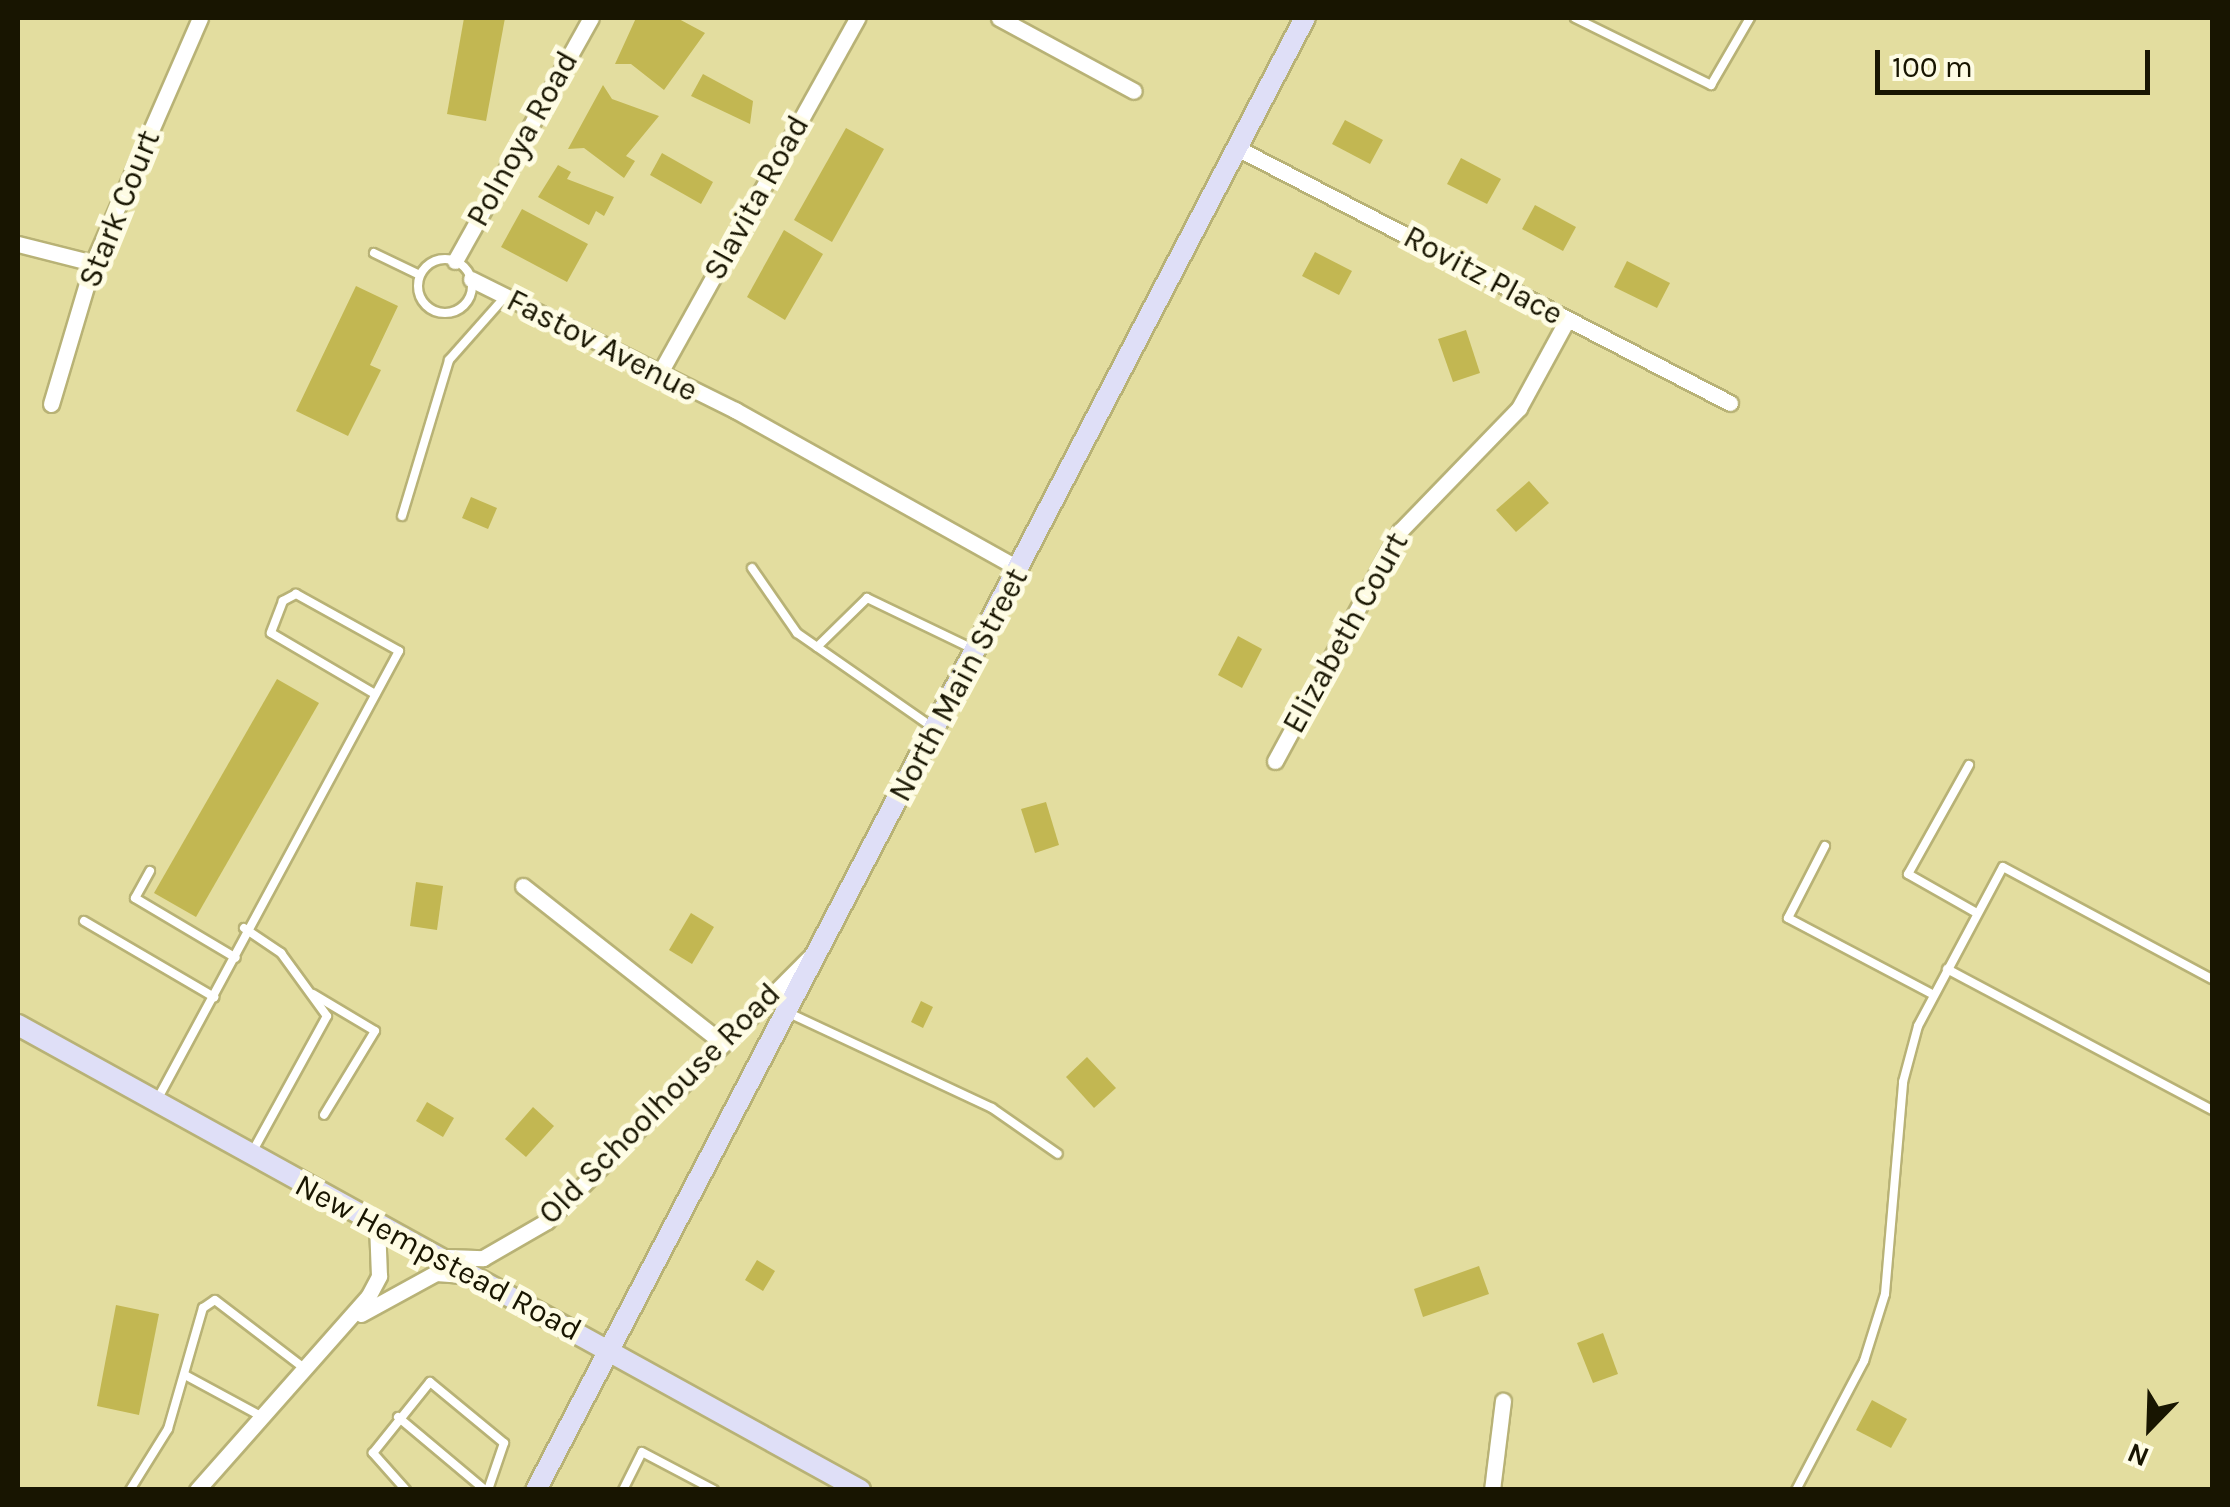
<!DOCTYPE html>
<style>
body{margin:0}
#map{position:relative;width:2230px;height:1507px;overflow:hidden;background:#e3dd9f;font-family:Karla,sans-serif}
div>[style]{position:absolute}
.building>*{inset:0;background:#c2b752}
.roads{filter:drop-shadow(2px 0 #b8b276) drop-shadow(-2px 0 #b8b276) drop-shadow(0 2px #b8b276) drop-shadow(0 -2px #b8b276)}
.lane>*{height:8px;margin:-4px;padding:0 4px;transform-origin:4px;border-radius:4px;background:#fff}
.lane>.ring{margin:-4px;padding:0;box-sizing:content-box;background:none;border:8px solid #fff;border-radius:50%}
.street>*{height:15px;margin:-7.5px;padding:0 7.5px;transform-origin:7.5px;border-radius:7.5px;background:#fff}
.secondary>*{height:20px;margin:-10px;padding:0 10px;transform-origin:10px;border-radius:10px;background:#dfdff7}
span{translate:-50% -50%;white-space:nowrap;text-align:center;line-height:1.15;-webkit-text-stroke:10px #fefce4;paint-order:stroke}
.street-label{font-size:32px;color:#181501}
.frame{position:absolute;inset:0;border:20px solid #181501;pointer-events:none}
.north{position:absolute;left:2100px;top:1377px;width:100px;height:100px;-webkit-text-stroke:8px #fefce4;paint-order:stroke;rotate:203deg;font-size:28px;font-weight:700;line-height:40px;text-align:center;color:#181501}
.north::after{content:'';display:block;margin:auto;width:35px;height:45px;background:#181501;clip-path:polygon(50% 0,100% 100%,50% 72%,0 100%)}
.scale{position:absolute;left:1875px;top:50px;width:275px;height:45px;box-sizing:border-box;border:5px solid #181501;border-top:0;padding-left:12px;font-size:30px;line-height:35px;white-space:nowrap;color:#181501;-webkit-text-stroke:8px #fefce4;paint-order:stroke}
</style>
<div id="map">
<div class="building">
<div style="clip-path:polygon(464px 18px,505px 18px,486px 121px,447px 114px)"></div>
<div style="clip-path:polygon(636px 18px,677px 18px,705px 33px,664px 90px,631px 64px,615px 64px)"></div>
<div style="clip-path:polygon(703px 74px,753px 101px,750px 124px,691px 96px)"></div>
<div style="clip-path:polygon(603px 85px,612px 99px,659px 116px,626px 156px,635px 161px,624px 178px,584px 148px,568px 149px)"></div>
<div style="clip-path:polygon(1345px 120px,1383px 140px,1370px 164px,1332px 144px)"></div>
<div style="clip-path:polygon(846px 128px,884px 149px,832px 242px,794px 220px)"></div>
<div style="clip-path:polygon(662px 153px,713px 182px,701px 204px,650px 175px)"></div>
<div style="clip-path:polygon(1461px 158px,1501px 179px,1487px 204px,1447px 184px)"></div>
<div style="clip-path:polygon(558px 165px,571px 172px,567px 179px,614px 197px,604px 216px,596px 211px,589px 225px,538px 197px)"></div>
<div style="clip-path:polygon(1535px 205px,1576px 227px,1563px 251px,1522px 229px)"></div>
<div style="clip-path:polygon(522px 209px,588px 244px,567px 282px,501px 247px)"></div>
<div style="clip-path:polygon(784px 230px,823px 254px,785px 320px,747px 297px)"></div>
<div style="clip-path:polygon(1315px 252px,1352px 271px,1339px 295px,1302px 276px)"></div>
<div style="clip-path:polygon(1627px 261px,1670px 283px,1657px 308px,1614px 287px)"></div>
<div style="clip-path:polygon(356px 286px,398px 306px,370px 365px,381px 370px,348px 436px,296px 411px)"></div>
<div style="clip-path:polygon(1466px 330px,1480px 373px,1453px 382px,1438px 339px)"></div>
<div style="clip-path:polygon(1529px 481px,1549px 503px,1516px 532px,1496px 510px)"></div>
<div style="clip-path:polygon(471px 497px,497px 508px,488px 529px,462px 518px)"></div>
<div style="clip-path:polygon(1238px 636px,1262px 649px,1242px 688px,1218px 675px)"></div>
<div style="clip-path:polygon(277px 679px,319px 703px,196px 917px,154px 893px)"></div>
<div style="clip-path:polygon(1046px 802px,1059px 845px,1035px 853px,1021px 809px)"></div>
<div style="clip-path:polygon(416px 882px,443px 886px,437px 930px,410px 926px)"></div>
<div style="clip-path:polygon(691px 913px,714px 927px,692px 964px,669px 950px)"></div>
<div style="clip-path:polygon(921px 1001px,933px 1007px,923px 1028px,911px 1022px)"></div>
<div style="clip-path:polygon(1087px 1057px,1116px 1088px,1094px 1108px,1066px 1077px)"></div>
<div style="clip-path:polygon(427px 1102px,454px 1118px,443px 1137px,416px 1121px)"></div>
<div style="clip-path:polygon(533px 1107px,554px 1126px,526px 1157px,505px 1139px)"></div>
<div style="clip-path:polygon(757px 1260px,775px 1271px,763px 1291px,745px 1280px)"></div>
<div style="clip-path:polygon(1479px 1266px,1489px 1294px,1423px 1317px,1414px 1289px)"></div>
<div style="clip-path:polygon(116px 1305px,159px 1314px,139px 1415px,97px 1406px)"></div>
<div style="clip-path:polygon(1603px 1333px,1618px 1374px,1593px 1383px,1577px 1343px)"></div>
<div style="clip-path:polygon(1872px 1400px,1907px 1419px,1891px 1448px,1856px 1430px)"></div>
</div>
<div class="roads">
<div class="lane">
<div style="left:1575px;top:18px;width:152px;rotate:26.2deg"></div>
<div style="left:1711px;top:85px;width:78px;rotate:-59.8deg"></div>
<div style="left:374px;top:253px;width:51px;rotate:25.6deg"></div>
<div class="ring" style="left:418px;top:259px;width:46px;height:46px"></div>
<div style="left:402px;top:516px;width:163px;rotate:-73.2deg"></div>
<div style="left:449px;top:360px;width:84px;rotate:-48.4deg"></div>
<div style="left:752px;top:568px;width:79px;rotate:55.3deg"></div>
<div style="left:797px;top:633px;width:165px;rotate:34.8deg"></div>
<div style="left:817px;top:647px;width:70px;rotate:-44.4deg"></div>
<div style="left:867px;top:598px;width:118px;rotate:25.7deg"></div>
<div style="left:1969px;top:765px;width:125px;rotate:119.2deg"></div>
<div style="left:1908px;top:874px;width:79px;rotate:29.5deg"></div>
<div style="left:1825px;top:846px;width:81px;rotate:117.2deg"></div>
<div style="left:1788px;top:918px;width:165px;rotate:27.8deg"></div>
<div style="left:150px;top:871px;width:31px;rotate:119deg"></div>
<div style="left:135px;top:898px;width:117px;rotate:30.7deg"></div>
<div style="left:84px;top:921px;width:151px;rotate:30.3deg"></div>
<div style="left:244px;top:928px;width:45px;rotate:34deg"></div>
<div style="left:281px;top:953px;width:78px;rotate:53.9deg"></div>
<div style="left:327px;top:1016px;width:158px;rotate:118.8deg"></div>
<div style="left:1947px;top:969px;width:300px;rotate:28deg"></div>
<div style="left:313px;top:994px;width:72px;rotate:30.8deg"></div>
<div style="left:375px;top:1031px;width:98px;rotate:121.3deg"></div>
<div style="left:789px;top:1013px;width:224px;rotate:25.1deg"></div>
<div style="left:992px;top:1108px;width:80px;rotate:34.9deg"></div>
<div style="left:157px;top:1100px;width:510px;rotate:-61.68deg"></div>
<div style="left:399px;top:651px;width:118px;rotate:-151deg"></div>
<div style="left:296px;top:594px;width:15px;rotate:152deg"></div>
<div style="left:283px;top:601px;width:34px;rotate:111deg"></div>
<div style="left:271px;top:633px;width:121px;rotate:30.4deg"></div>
<div style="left:185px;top:1375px;width:84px;rotate:28.4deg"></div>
<div style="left:398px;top:1417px;width:114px;rotate:40deg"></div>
<div style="left:130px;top:1490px;width:72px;rotate:-58.1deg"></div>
<div style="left:168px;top:1429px;width:126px;rotate:-73.9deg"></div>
<div style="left:203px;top:1308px;width:14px;rotate:-34deg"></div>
<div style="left:215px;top:1300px;width:112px;rotate:37.4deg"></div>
<div style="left:406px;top:1490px;width:50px;rotate:-131.7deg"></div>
<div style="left:373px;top:1453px;width:91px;rotate:-51.2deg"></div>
<div style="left:430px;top:1382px;width:96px;rotate:39.5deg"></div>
<div style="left:504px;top:1443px;width:50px;rotate:108.8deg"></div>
<div style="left:623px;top:1490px;width:42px;rotate:-63.4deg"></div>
<div style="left:642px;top:1452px;width:81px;rotate:27.8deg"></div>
<div style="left:1796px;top:1490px;width:146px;rotate:-62.2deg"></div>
<div style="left:1864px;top:1361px;width:70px;rotate:-72.6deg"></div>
<div style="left:1885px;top:1294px;width:213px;rotate:-85.1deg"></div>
<div style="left:1903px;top:1082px;width:58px;rotate:-75deg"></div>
<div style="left:1918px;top:1026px;width:180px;rotate:-61.9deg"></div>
<div style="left:2003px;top:867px;width:237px;rotate:28.2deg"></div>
</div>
<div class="street">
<div style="left:999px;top:18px;width:153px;rotate:28.4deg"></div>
<div style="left:1237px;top:148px;width:555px;rotate:27.35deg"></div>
<div style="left:18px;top:244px;width:77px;rotate:14.2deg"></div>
<div style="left:455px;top:261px;width:278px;rotate:-60.8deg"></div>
<div style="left:471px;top:279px;width:295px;rotate:26.4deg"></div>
<div style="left:735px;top:410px;width:326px;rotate:29.2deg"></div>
<div style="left:657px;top:378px;width:412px;rotate:-60.9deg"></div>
<div style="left:51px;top:404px;width:147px;rotate:-73.4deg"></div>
<div style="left:93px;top:263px;width:267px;rotate:-66.4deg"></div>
<div style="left:1275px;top:761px;width:262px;rotate:-61.5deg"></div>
<div style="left:1400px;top:531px;width:171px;rotate:-45.9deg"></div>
<div style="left:1519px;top:408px;width:100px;rotate:-61.4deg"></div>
<div style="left:523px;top:886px;width:251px;rotate:38.2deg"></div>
<div style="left:447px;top:1257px;width:36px;rotate:2deg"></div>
<div style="left:483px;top:1258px;width:74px;rotate:-30deg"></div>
<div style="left:547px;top:1221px;width:371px;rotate:-45.1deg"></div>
<div style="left:361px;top:1314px;width:85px;rotate:-28.7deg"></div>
<div style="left:436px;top:1273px;width:31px;rotate:4deg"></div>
<div style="left:197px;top:1490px;width:258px;rotate:-48.5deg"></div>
<div style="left:368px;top:1297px;width:24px;rotate:-62deg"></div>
<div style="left:379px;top:1276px;width:52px;rotate:-92.2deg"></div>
<div style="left:1492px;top:1490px;width:90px;rotate:-83deg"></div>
</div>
<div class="secondary">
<div style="left:18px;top:1025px;width:962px;rotate:28.91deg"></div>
<div style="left:536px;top:1490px;width:1661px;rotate:-62.42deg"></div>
</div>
</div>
<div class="street-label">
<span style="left:523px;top:139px;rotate:-61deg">Polnoya Road</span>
<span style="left:757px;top:198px;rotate:-61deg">Slavita Road</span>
<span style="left:120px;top:209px;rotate:-68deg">Stark Court</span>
<span style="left:1483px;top:276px;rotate:28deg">Rovitz Place</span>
<span style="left:602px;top:346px;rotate:27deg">Fastov Avenue</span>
<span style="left:1346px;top:633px;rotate:-61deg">Elizabeth Court</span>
<span style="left:959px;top:685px;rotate:-62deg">North Main Street</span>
<span style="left:660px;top:1104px;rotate:-45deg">Old Schoolhouse Road</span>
<span style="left:438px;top:1258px;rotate:28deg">New Hempstead Road</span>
</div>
<div class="frame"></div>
<div class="north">N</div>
<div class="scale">100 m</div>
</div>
